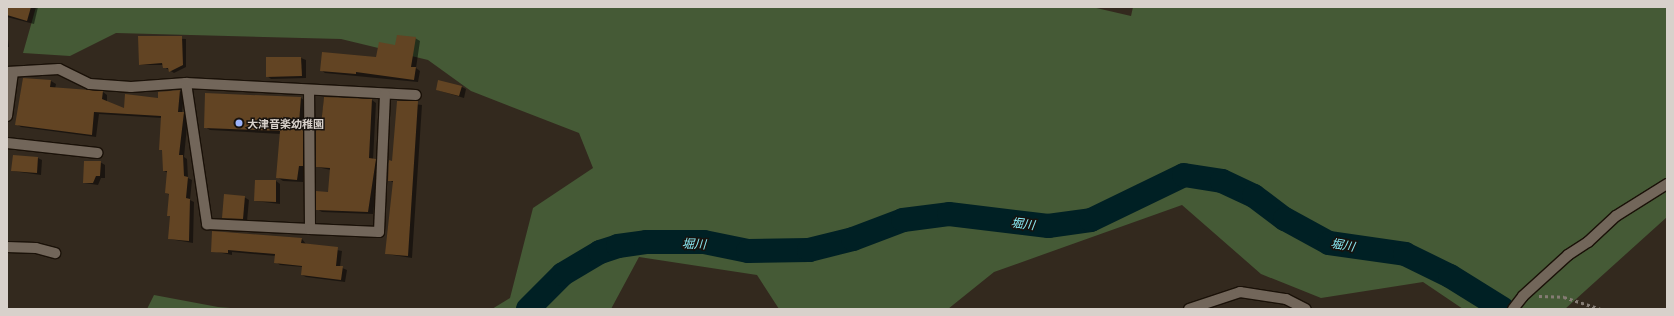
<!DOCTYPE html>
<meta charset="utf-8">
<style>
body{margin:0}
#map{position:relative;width:1674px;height:316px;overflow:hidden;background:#33291e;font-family:Georgia,"Noto Sans JP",serif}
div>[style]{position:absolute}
.green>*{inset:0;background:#455a36}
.shadow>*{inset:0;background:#0007}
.river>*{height:24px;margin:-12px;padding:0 12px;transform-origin:12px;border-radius:12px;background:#002024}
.building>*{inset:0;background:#624423}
.path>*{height:2.5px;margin-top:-1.25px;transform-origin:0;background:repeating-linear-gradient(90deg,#857c74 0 3px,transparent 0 6px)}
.roads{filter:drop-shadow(1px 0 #1a1108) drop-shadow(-1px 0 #1a1108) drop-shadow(0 1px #1a1108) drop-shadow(0 -1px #1a1108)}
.minor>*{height:10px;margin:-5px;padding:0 5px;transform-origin:5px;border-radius:5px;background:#72665a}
.dots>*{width:11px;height:11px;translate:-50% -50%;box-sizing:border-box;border:2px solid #17120e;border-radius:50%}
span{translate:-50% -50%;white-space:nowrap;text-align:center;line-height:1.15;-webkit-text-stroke:3px #17120e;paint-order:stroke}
.poi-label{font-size:11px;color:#d8d1cb;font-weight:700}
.left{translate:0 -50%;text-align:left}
.water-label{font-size:12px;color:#89eaf4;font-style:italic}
.frame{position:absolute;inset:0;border:8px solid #d8d1cb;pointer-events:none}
</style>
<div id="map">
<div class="green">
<div style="clip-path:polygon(36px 7px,1092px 7px,1131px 16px,1133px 7px,1667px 7px,1667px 217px,1565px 309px,1463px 309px,1423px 282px,1321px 298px,1261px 274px,1182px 205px,994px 272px,948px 309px,779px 309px,757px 275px,639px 257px,611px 309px,492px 309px,510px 298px,533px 208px,593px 168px,579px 133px,471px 91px,428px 60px,341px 39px,116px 33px,70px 56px,23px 53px)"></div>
<div style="clip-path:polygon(154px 295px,218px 307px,243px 309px,147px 309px)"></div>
</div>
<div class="shadow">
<div style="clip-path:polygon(7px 7px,38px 7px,34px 24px,7px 17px)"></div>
<div style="clip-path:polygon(7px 32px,9px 47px,7px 47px)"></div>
<div style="clip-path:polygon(139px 37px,186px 39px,186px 67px,174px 73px,164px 67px,163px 65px,140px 65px)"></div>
<div style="clip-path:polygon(415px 38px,420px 41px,416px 68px,420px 71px,418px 82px,325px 73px,321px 70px,376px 58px)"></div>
<div style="clip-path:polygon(267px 58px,301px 58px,306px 60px,306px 78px,271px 79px,267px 76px)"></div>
<div style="clip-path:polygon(24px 79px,51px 81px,56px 84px,55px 89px,103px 92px,107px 95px,107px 102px,125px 110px,180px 91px,184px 94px,182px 113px,188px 116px,184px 157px,187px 159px,188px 178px,192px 180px,190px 200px,194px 202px,193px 243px,169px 239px,171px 217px,168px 215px,170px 195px,166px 193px,168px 173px,164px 171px,163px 151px,160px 149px,162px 118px,99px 114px,96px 137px,21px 127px,16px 124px)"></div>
<div style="clip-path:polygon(462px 87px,466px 89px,464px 98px,437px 90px)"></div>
<div style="clip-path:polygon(206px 94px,301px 98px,307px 102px,309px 169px,304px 168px,303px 182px,283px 181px,277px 177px,281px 134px,210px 130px,205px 127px)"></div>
<div style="clip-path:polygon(324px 98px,372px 100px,376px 103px,373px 160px,380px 162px,373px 214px,322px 212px,317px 209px,329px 193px,331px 170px,317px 167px)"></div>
<div style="clip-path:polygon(398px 102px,422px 105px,412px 258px,386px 254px,394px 183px,389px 180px,393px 162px)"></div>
<div style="clip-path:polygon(38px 158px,42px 160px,41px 175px,12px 171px)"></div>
<div style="clip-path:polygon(100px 162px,105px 165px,105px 178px,101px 178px,98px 185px,84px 183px)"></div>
<div style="clip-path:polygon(276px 181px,280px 184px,280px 204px,255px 201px)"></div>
<div style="clip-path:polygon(244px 197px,249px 200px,247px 221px,223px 218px)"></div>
<div style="clip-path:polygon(302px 239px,306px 244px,342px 251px,340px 267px,347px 270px,345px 282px,306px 277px,302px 275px,303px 267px,280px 265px,276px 262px,276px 256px,232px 252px,232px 255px,212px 251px)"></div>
</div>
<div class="river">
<div style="left:528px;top:309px;width:49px;rotate:-45deg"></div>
<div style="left:563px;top:274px;width:43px;rotate:-30.7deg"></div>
<div style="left:600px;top:252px;width:19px;rotate:-18deg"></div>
<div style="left:618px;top:246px;width:28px;rotate:-8deg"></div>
<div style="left:646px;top:242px;width:58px"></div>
<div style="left:704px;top:242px;width:45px;rotate:11.6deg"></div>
<div style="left:748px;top:251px;width:61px;rotate:-0.9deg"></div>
<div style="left:809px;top:250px;width:45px;rotate:-14deg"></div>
<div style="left:853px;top:239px;width:53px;rotate:-20.8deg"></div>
<div style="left:903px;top:220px;width:46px;rotate:-7.4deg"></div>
<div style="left:949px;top:214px;width:100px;rotate:6.9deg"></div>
<div style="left:1048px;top:226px;width:43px;rotate:-7.9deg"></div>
<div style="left:1091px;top:220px;width:103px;rotate:-25.8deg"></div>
<div style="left:1184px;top:175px;width:38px;rotate:9deg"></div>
<div style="left:1222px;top:181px;width:35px;rotate:25deg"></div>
<div style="left:1254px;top:196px;width:39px;rotate:37deg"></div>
<div style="left:1285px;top:219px;width:50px;rotate:28.6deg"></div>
<div style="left:1329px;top:243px;width:77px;rotate:8.2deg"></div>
<div style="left:1405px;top:254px;width:50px;rotate:26.1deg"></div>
<div style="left:1450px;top:276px;width:62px;rotate:31.9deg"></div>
</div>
<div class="building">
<div style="clip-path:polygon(7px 7px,31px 7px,27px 21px,7px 15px)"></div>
<div style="clip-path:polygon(397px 35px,416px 37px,411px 67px,416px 67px,414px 80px,356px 72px,356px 74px,320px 71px,322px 52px,376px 57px,379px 42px,395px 45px)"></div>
<div style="clip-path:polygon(138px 36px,182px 36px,183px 65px,169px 72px,168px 68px,163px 68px,162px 63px,139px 65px)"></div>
<div style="clip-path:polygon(266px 57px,301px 57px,302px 76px,266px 77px)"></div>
<div style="clip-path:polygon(23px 78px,51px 80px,50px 87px,103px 91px,102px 99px,124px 108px,125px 94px,158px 98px,158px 92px,180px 90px,178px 112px,184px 112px,179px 155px,183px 155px,184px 176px,188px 177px,186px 198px,190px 199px,189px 241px,168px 239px,170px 216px,167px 216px,169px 194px,165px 193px,167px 171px,163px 171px,162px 150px,159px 150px,161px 116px,94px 112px,92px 135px,15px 125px)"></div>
<div style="clip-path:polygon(438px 80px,462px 86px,459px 96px,436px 90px)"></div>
<div style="clip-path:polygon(205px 93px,301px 97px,299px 123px,303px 124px,303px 166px,299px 166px,297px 180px,276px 178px,280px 131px,204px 128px)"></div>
<div style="clip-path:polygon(324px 97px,372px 99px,369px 158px,376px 159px,368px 212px,316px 210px,316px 191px,328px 192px,330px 168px,316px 167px,316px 125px,321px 125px)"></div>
<div style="clip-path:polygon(397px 101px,418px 101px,408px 256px,385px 254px,393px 181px,388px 181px,389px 160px,392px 161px)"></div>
<div style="clip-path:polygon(13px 155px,38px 157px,37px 173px,11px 171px)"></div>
<div style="clip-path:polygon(84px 161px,101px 161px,100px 176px,96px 176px,93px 183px,83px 183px)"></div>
<div style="clip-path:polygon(255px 180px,276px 180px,276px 202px,254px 201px)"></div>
<div style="clip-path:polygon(224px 194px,245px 196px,243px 219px,222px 218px)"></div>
<div style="clip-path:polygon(212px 231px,302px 238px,301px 243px,338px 247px,336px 266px,343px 266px,341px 280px,301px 275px,302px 266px,274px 263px,275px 254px,228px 250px,228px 253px,211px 252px)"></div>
</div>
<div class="path">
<div style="left:1539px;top:296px;width:25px;rotate:2deg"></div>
<div style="left:1564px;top:297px;width:38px;rotate:18deg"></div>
</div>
<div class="roads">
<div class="minor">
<div style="left:7px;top:72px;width:52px;rotate:-3.3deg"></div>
<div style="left:59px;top:69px;width:34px;rotate:26deg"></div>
<div style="left:90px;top:84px;width:41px;rotate:4.2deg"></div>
<div style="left:131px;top:87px;width:55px;rotate:-4.2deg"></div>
<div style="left:186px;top:83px;width:230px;rotate:3deg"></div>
<div style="left:186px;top:83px;width:143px;rotate:81.5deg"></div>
<div style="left:207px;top:224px;width:103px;rotate:2.8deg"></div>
<div style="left:310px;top:229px;width:139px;rotate:-90.4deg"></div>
<div style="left:7px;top:116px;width:44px;rotate:-82.2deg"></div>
<div style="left:7px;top:143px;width:91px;rotate:6.3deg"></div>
<div style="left:310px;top:229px;width:69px;rotate:2.5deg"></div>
<div style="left:379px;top:232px;width:138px;rotate:-87.5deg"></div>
<div style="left:7px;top:247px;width:29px;rotate:2deg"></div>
<div style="left:36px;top:248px;width:20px;rotate:15deg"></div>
<div style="left:1189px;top:309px;width:54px;rotate:-18.4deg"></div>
<div style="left:1240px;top:292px;width:47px;rotate:8.7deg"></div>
<div style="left:1286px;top:299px;width:22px;rotate:27deg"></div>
<div style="left:1513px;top:309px;width:16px;rotate:-52deg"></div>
<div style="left:1523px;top:296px;width:61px;rotate:-42.3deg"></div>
<div style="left:1568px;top:255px;width:24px;rotate:-33deg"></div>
<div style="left:1588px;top:242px;width:38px;rotate:-43deg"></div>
<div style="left:1616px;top:216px;width:60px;rotate:-32.1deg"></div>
</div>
</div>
<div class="dots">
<div style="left:239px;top:123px;background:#9cb4fd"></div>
</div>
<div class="poi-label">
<span class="left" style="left:247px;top:123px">大津音楽幼稚園</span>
</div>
<div class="water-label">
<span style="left:1023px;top:223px;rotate:7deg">堀川</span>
<span style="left:694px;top:243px;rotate:3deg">堀川</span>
<span style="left:1343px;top:244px;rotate:10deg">堀川</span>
</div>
<div class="frame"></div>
</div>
